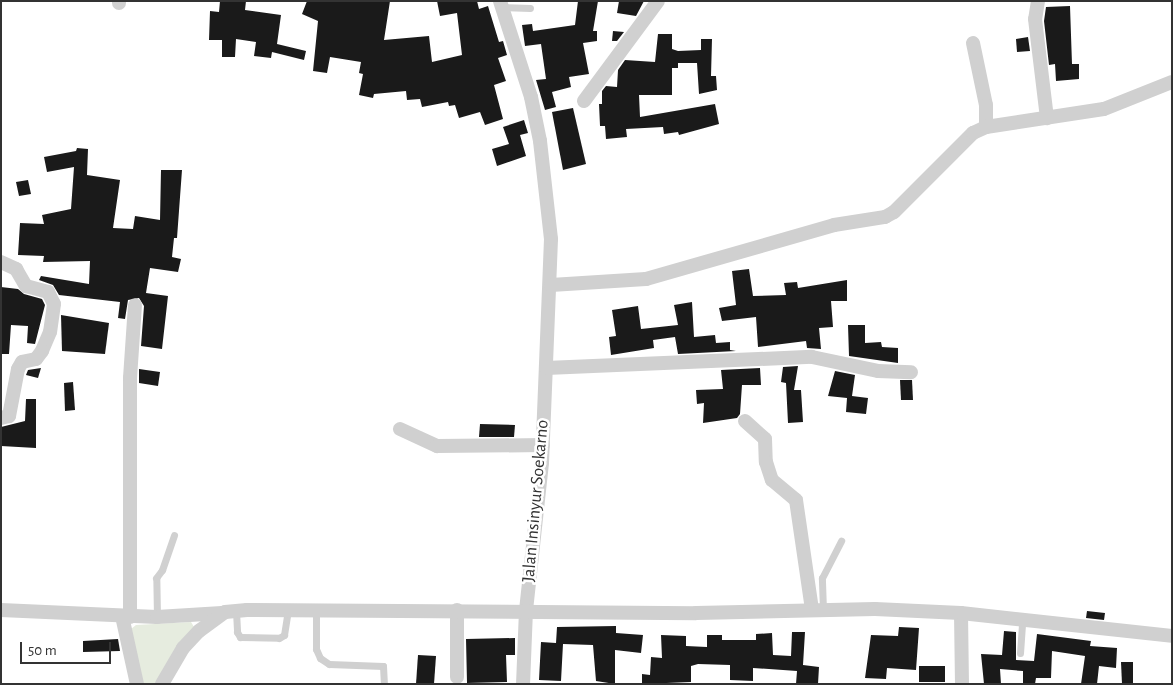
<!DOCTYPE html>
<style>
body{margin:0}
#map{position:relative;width:1173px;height:685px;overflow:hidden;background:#fff;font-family:"Alegreya Sans",sans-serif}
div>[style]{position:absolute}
.green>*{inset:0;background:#e6ecdf}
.building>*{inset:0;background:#1a1a1a}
.lane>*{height:7px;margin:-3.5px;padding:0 3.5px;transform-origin:3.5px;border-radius:3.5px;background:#d0d0d0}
.street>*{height:14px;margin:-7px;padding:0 7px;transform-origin:7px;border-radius:7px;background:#d0d0d0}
span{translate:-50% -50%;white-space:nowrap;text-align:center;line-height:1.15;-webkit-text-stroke:5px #fff;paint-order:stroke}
.street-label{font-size:18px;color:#333}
.frame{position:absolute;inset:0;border:2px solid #333;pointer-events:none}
.scale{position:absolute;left:20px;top:642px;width:91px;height:22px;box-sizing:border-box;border:2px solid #333;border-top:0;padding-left:6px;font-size:15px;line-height:18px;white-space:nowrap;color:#333;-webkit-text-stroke:4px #fff;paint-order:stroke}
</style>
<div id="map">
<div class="green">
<div style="clip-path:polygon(191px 622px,194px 627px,155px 684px,141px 684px,131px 629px,136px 625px)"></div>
</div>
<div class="building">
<div style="clip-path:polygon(220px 1px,246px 1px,245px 10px,281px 15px,277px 44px,306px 51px,304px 60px,272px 52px,271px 58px,254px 56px,256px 42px,236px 39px,235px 57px,222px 57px,222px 40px,209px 40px,210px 11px,219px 12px)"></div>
<div style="clip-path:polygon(307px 1px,390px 1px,384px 40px,429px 36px,432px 62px,462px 55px,457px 13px,440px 16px,437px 1px,477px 1px,479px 9px,488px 6px,499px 42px,503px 41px,507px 55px,498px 58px,506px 81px,494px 85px,503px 119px,485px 125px,480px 112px,459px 118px,455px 105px,449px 106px,448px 102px,422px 107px,420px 99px,407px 100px,406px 91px,374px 94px,373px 98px,359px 95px,363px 74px,359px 73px,361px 62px,330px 57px,327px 73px,313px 71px,318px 21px,302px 14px)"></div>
<div style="clip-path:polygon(578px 1px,598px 1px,593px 31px,597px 31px,597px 41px,583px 43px,589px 74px,569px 77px,571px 87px,552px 92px,556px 107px,545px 110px,536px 80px,546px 79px,541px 44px,525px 46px,522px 25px,532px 24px,533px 31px,575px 25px)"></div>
<div style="clip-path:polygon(619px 1px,644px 1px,636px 16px,617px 13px)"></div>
<div style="clip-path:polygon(1070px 6px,1072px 64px,1079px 64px,1079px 79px,1056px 81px,1055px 64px,1049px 65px,1044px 21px,1046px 7px)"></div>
<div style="clip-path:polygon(613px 31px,624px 32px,617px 41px,612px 41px)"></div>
<div style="clip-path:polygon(658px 34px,672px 34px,672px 49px,678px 51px,701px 50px,701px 39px,712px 39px,711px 76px,716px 76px,717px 90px,699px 94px,697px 63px,678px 63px,678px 68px,672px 68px,672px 95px,639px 95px,640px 117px,715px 104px,719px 124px,679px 135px,678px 132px,664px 134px,663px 127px,626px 129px,627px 137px,606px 139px,605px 126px,600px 126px,599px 104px,602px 104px,602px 91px,606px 86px,617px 87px,618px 70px,625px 60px,655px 62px)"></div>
<div style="clip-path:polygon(1028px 37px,1030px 51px,1017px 52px,1016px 39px)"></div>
<div style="clip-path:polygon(573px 108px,586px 164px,563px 170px,552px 112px)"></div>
<div style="clip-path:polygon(524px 120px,528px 133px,520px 135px,526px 156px,497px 166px,492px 149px,509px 144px,503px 127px)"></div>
<div style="clip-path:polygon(77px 148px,88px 149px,87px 175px,120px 180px,113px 228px,133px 229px,135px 216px,160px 220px,161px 170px,182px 170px,177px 238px,174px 238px,172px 257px,181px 259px,178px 272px,150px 268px,146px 293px,168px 296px,162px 349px,141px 346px,144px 306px,139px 298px,128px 300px,125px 319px,118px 318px,120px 302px,59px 295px,53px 285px,39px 280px,41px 276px,89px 284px,90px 261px,43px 262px,44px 256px,18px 255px,20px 223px,44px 224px,42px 215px,71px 209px,74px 167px,47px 172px,44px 157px,76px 151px)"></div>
<div style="clip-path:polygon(28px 180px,31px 194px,19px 196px,16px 182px)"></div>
<div style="clip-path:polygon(749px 269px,753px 296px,786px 295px,784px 283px,797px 282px,798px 288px,847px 280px,847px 301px,831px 301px,833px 327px,819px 328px,821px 349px,807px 348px,806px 341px,758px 347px,756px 317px,722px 321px,719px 308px,736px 305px,732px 271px)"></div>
<div style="clip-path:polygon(1px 287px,18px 289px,24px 294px,42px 299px,45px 305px,35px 344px,27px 343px,28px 326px,11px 325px,9px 354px,1px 354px)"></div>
<div style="clip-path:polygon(692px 302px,694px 337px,715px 335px,716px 343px,730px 342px,730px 350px,736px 351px,678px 354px,675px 337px,653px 340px,654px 348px,611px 355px,609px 337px,616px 336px,612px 310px,638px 306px,641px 329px,678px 325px,674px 305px)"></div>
<div style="clip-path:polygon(61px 315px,109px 323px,105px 354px,62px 351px)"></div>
<div style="clip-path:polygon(848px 325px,865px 325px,865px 343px,881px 342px,882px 347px,898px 348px,898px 363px,849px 356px)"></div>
<div style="clip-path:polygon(798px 366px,794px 390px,801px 390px,803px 422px,788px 423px,786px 383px,781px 382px,783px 367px)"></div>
<div style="clip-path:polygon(41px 368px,38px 378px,26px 375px,28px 370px)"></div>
<div style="clip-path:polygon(760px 368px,761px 385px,742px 385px,740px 414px,737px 418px,703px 423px,704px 403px,697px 404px,696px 390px,723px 389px,721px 370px)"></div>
<div style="clip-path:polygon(139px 369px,160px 372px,158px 386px,139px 383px)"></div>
<div style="clip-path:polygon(835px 371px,855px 375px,852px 396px,868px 398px,866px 414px,846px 412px,847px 398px,828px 396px)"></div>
<div style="clip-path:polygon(900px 380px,912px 380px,913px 400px,901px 400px)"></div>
<div style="clip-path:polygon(73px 382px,75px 410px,65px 411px,64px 383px)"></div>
<div style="clip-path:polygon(26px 399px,36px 399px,36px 448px,1px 446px,1px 427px,25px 421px)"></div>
<div style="clip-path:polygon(480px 424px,515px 425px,514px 437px,479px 437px)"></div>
<div style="clip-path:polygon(1087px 611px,1105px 613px,1104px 620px,1086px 618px)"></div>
<div style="clip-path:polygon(616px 626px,616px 633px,643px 635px,641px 653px,615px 650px,615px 684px,596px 681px,593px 645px,563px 644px,561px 681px,539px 680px,541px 642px,556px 643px,557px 627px)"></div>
<div style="clip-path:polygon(899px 627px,919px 628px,916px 670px,887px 668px,886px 679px,865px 678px,871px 635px,898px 636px)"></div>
<div style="clip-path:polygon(1004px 631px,1016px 632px,1016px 660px,1034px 661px,1037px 634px,1091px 641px,1090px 646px,1117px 648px,1116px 668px,1099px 666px,1097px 684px,1081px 684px,1085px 656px,1052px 651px,1051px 678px,1036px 678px,1035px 684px,1023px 684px,1023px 671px,1000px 669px,1001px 684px,984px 684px,981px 654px,1002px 655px)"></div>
<div style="clip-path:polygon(792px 632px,805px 632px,803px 665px,819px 667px,818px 684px,796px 684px,797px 671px,753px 668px,753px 681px,730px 680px,730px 665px,698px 664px,691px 666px,691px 682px,642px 684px,642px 674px,650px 675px,651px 657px,662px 658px,661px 635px,686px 636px,686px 646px,707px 647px,707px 635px,722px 635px,722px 640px,756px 640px,756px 634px,772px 633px,773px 655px,791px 656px)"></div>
<div style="clip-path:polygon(515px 638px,515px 655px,506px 655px,507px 682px,467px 683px,466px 639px)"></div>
<div style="clip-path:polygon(118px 639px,120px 651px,83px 652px,83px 641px)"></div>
<div style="clip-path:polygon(418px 655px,436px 656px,434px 684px,416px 684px)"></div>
<div style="clip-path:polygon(1121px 662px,1133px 662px,1133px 684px,1122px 684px)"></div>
<div style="clip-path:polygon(919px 666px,945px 666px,945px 682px,919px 682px)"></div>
</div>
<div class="lane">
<div style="left:502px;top:7px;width:28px;rotate:2deg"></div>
<div style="left:316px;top:610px;width:39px;rotate:90deg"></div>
<div style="left:316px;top:649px;width:10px;rotate:66deg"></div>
<div style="left:320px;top:658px;width:11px;rotate:34deg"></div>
<div style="left:329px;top:664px;width:54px;rotate:2.1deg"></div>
<div style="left:383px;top:666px;width:18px;rotate:87deg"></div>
<div style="left:823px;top:610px;width:32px;rotate:-92deg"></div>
<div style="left:822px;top:578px;width:42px;rotate:-62.8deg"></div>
<div style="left:236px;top:611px;width:21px;rotate:87deg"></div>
<div style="left:237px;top:632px;width:6px;rotate:59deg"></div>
<div style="left:240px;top:637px;width:39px;rotate:1deg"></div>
<div style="left:279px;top:638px;width:6px;rotate:-31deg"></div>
<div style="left:284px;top:635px;width:25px;rotate:-81deg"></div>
<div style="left:157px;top:617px;width:39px;rotate:-91deg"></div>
<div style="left:156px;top:578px;width:10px;rotate:-53deg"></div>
<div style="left:162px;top:570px;width:37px;rotate:-71deg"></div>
<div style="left:1020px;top:653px;width:32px;rotate:-86deg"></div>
</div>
<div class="street">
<div style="left:119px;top:1px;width:2px;rotate:90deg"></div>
<div style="left:500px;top:1px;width:101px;rotate:72.1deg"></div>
<div style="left:531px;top:97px;width:45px;rotate:78.4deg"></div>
<div style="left:540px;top:141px;width:99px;rotate:83.6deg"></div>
<div style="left:551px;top:239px;width:224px;rotate:92.3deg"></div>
<div style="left:542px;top:463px;width:148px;rotate:96.2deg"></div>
<div style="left:526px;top:610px;width:74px;rotate:92.3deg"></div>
<div style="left:1038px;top:1px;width:18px;rotate:99deg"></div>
<div style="left:1035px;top:19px;width:100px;rotate:83.1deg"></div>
<div style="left:973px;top:43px;width:63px;rotate:78.2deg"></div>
<div style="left:986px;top:105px;width:22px;rotate:90deg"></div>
<div style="left:584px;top:101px;width:124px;rotate:-53.5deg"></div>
<div style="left:1px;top:262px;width:17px;rotate:25deg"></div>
<div style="left:16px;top:269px;width:20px;rotate:60deg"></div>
<div style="left:26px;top:286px;width:23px;rotate:15deg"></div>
<div style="left:48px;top:292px;width:13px;rotate:63deg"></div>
<div style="left:54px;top:304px;width:28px;rotate:98deg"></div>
<div style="left:50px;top:332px;width:21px;rotate:113deg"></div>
<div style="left:42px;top:351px;width:10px;rotate:127deg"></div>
<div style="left:36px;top:359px;width:14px;rotate:168deg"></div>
<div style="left:22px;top:362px;width:8px;rotate:120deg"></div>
<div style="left:18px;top:369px;width:48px;rotate:100.8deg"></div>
<div style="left:9px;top:416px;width:8px;rotate:166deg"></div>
<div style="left:551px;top:285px;width:95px;rotate:-3.6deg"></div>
<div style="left:646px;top:279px;width:196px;rotate:-16deg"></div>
<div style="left:834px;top:225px;width:52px;rotate:-8.9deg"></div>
<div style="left:885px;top:217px;width:10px;rotate:-29deg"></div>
<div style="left:894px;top:212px;width:112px;rotate:-45deg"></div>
<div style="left:973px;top:133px;width:14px;rotate:-25deg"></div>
<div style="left:986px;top:127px;width:119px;rotate:-8.7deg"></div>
<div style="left:1104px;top:109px;width:73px;rotate:-21.7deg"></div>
<div style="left:546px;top:368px;width:266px;rotate:-2.4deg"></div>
<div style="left:812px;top:357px;width:67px;rotate:12deg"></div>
<div style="left:878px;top:371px;width:33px;rotate:2deg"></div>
<div style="left:745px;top:421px;width:27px;rotate:42deg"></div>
<div style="left:765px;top:439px;width:23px;rotate:88deg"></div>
<div style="left:766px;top:462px;width:19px;rotate:72deg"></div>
<div style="left:772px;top:480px;width:31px;rotate:40deg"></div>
<div style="left:796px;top:500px;width:111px;rotate:81.7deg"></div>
<div style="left:400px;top:429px;width:41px;rotate:24.7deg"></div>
<div style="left:437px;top:446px;width:106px;rotate:-0.5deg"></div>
<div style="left:1px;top:610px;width:156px;rotate:2.6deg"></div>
<div style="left:157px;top:617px;width:65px;rotate:-3.5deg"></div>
<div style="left:457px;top:610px;width:67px;rotate:90deg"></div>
<div style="left:961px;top:613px;width:71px;rotate:89.2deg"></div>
<div style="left:122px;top:616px;width:70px;rotate:77.6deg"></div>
<div style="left:130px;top:617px;width:239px;rotate:-90deg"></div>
<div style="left:130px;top:378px;width:73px;rotate:-86.1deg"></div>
<div style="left:162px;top:684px;width:42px;rotate:-59.7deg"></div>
<div style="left:183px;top:648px;width:23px;rotate:-47deg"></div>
<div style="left:199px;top:631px;width:32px;rotate:-36deg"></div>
<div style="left:225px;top:612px;width:22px;rotate:-5deg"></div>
<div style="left:247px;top:610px;width:449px;rotate:0.4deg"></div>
<div style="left:696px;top:613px;width:179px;rotate:-1.3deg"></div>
<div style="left:875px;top:609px;width:86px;rotate:2.7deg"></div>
<div style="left:961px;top:613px;width:212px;rotate:6.2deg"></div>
</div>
<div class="street-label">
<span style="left:536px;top:501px;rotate:-85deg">Jalan Insinyur Soekarno</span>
</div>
<div class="frame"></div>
<div class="scale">50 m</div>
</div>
